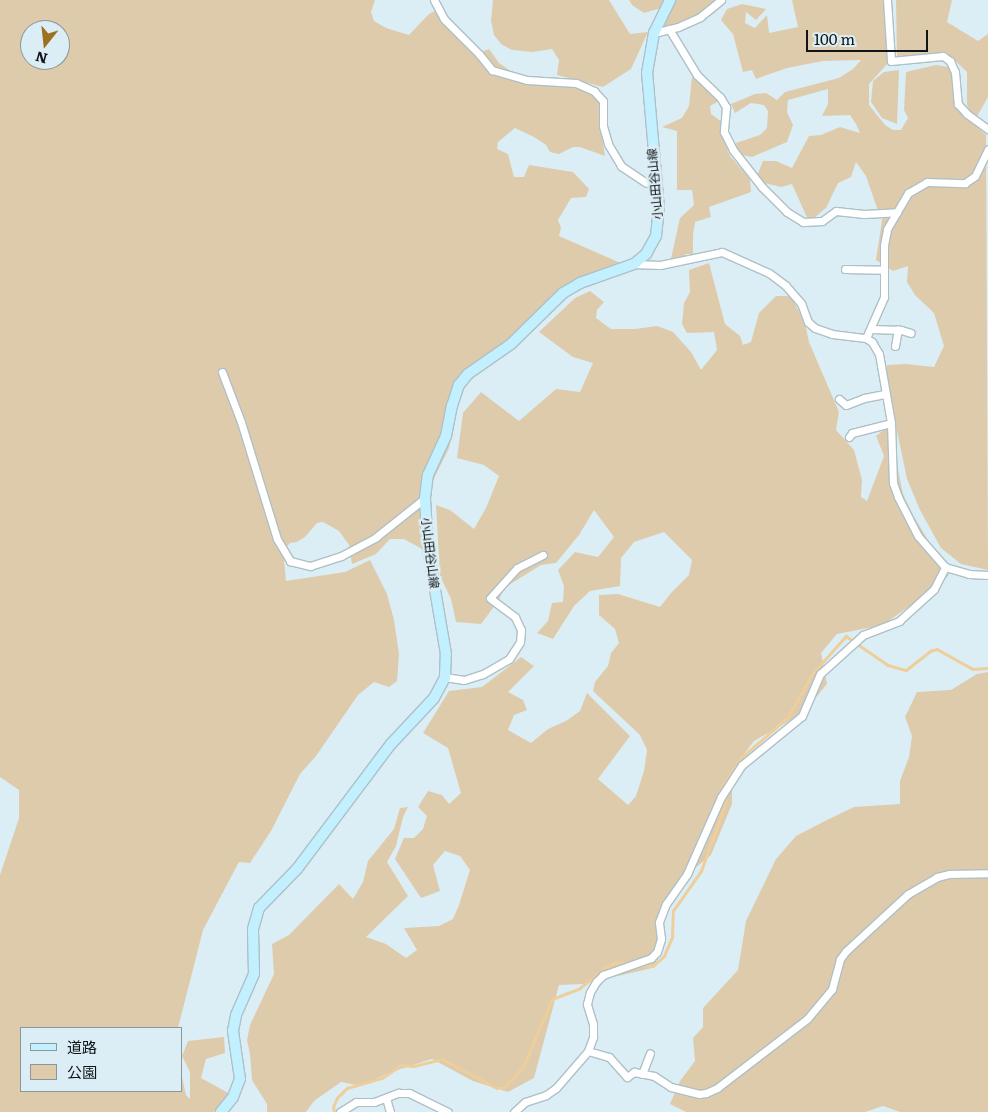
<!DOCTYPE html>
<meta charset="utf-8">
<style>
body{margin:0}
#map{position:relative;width:988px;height:1112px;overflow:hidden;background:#dceef5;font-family:Literata,"Noto Sans JP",serif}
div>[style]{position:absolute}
.green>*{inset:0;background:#decbac}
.stream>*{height:2.5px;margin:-1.25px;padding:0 1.25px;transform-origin:1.25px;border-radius:1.25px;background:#eece9a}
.roads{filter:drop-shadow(1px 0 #aec0c7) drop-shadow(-1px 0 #aec0c7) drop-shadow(0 1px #aec0c7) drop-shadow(0 -1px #aec0c7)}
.street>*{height:7px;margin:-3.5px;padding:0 3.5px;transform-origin:3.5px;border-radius:3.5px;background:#fff}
.secondary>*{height:10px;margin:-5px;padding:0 5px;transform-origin:5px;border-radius:5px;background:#c3f0fe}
span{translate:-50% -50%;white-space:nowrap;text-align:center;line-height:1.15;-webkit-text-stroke:5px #dceef5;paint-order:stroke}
.street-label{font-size:12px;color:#0e1417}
.legend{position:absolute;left:20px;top:1027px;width:162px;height:65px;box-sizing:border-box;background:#dceef5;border:1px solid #8a979c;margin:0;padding:6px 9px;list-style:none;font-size:15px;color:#0e1417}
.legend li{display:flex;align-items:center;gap:10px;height:25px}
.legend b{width:25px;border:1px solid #8a979c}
.north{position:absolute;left:20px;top:20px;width:50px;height:50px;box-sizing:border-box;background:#dceef5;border:1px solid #8a979c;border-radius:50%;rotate:196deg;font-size:14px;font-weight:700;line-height:20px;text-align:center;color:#0e1417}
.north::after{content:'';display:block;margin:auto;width:18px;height:22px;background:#9c7220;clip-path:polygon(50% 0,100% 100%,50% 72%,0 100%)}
.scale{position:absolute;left:806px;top:30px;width:122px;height:22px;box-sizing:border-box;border:2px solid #0e1417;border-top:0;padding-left:6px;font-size:15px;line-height:18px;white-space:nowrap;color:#0e1417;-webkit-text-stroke:4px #dceef5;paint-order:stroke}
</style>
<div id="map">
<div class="green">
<div style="clip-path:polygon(evenodd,0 0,375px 0,371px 12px,374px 21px,386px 28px,409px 35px,429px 14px,442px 7px,459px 40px,474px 55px,489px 49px,499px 63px,512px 72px,544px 82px,578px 88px,593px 96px,601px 105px,600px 122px,605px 156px,580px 147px,573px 147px,559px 154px,550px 152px,546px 145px,534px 137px,515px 128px,498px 142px,497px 149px,508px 154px,514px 177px,524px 177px,529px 165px,573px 172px,589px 189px,586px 197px,571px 198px,558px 220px,561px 228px,559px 236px,625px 265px,568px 294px,465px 373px,449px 448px,420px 507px,424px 550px,404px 539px,390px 539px,376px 554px,352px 564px,349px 545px,339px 531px,323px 522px,317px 523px,305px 537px,297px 542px,290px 543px,283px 550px,286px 581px,345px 572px,370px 560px,387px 594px,394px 620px,399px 654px,397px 681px,389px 687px,374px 682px,358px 695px,316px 756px,300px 774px,271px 831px,250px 863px,239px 862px,203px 930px,178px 1028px,21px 1028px,21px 1091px,181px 1091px,181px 1072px,186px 1095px,190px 1099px,190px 1072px,182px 1056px,188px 1041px,224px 1037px,225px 1053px,206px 1059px,201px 1078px,230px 1094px,214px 1112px,0 1112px,0 875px,19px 818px,19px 790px,0 777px,0 0,30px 30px,60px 30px,60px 60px,30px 60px,30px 30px)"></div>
<div style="clip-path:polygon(493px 0,609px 0,630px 34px,648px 32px,631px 69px,603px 87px,557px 75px,559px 60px,552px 49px,533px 52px,512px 50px,501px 44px,494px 35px,491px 21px)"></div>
<div style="clip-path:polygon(629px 0,719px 0,718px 9px,713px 14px,671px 33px,662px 35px,664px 21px,661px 8px,644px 13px,632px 5px)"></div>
<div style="clip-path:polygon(792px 0,885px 0,888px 63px,869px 84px,869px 105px,885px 125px,893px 130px,901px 130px,908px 118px,904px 110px,906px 72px,936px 65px,949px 67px,956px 80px,959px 104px,969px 120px,986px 135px,988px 570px,961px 564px,941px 548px,920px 510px,907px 479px,887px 383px,887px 365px,906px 364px,934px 367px,944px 346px,934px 313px,915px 295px,907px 282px,908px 266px,893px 271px,876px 260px,883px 214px,878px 211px,866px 176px,856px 162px,851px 177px,838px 183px,826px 208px,809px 222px,792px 184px,781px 187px,764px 183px,757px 176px,763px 161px,776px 161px,792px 168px,809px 136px,821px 135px,840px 127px,860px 133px,856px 124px,850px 115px,822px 116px,828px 104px,828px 89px,788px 100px,787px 112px,793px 125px,787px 142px,752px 157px,738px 154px,736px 143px,760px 135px,767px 128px,768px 111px,764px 105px,751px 103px,735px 113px,731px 104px,755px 94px,766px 93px,777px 100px,785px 92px,839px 78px,853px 69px,861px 60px,823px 61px,787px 68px,756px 79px,752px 70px,743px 72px,733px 34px,721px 20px,727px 9px,742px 4px,766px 9px,756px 20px,746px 12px,745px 23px,755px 28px,767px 15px,769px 33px,798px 27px)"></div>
<div style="clip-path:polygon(896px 0,952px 0,947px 22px,978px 41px,988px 34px,988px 97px,975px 120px,967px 105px,967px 72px,946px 52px,897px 60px)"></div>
<div style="clip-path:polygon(899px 70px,897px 124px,882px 118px,871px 102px,873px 81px,884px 72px)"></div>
<div style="clip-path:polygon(692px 77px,719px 101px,710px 106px,711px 114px,722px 122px,721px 134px,730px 156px,750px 179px,751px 192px,709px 207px,711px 217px,695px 222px,693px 235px,693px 254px,686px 254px,678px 262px,670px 263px,680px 218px,694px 205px,692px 190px,677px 190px,677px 131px,662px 127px,682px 118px,689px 106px)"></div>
<div style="clip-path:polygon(709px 263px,725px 324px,740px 336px,743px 345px,751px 342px,759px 313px,776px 296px,791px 296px,805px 323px,809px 342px,839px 412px,836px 430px,854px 450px,862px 480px,861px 497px,867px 501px,884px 456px,876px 436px,889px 426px,903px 494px,913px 515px,949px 575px,928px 596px,911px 605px,883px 625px,837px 634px,821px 653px,827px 684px,803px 713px,754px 741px,732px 770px,732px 804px,711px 855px,688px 874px,664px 911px,660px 956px,652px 968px,584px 984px,559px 985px,534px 1078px,508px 1092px,473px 1081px,432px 1059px,391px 1072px,361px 1086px,341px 1082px,314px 1101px,306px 1112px,267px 1112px,267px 1104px,252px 1080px,250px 1054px,247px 1040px,250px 1025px,274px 974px,272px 944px,289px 935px,339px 884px,353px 899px,363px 882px,368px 861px,394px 829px,400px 808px,408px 807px,403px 817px,396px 846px,387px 862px,408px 896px,366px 937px,386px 944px,406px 958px,417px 950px,404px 928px,439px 926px,453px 919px,459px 905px,470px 870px,460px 856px,445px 851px,433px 865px,440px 891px,421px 898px,395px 859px,404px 838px,414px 838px,423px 829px,427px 816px,418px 807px,428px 791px,442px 795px,449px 804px,461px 793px,448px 748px,423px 733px,449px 691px,482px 687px,521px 657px,534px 666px,508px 692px,523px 700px,527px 710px,514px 715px,508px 730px,531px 743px,548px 729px,566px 721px,580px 711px,587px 693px,630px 736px,598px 779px,628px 805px,636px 796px,644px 771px,647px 750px,640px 735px,593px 691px,595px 682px,608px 666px,611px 653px,619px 643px,615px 629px,599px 615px,599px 595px,618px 594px,660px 607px,671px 593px,689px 575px,692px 560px,664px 532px,634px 542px,621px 558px,620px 586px,590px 591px,574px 606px,553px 639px,537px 633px,548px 621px,552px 603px,563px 602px,564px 586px,558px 570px,575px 552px,598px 557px,614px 537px,594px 510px,579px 535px,556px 563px,541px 565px,504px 588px,499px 600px,481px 624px,456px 622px,451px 599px,440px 576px,436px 505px,450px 510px,474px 529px,486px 508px,499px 476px,484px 465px,457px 458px,463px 413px,481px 392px,519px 421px,556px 389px,580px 392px,593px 363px,573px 357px,539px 332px,575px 298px,590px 291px,604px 302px,597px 310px,596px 318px,611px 329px,635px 329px,657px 326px,673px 332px,691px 352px,701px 370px,717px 350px,714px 332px,687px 333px,682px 324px,684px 303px,690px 292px,689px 270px)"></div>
<div style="clip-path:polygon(988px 672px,988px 1112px,900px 1112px,883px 1106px,865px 1112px,686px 1112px,670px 1104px,680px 1081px,695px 1061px,693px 1038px,703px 1027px,703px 1008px,738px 970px,746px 921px,776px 859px,796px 836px,827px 820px,854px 807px,900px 804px,900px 781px,909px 757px,912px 736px,905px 717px,917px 692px,951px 690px,977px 674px)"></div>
</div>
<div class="stream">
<div style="left:723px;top:789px;width:3px;rotate:-108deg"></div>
<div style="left:722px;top:786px;width:35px;rotate:-55deg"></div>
<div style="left:742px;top:757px;width:61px;rotate:-41deg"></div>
<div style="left:788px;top:717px;width:49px;rotate:-60.8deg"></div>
<div style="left:812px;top:674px;width:51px;rotate:-48.2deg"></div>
<div style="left:846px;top:636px;width:51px;rotate:34.6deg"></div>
<div style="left:888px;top:665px;width:19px;rotate:16deg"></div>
<div style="left:906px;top:670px;width:31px;rotate:-38deg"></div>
<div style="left:930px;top:651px;width:7px;rotate:-16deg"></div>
<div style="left:937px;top:649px;width:41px;rotate:29.1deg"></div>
<div style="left:973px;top:669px;width:15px;rotate:-4deg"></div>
<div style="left:640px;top:965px;width:13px;rotate:4deg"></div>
<div style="left:653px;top:966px;width:15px;rotate:-42deg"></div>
<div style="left:664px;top:956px;width:21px;rotate:-67deg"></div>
<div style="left:672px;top:937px;width:26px;rotate:-88deg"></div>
<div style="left:673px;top:911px;width:49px;rotate:-55deg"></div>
<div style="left:701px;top:871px;width:73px;rotate:-70.1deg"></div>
<div style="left:726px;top:802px;width:7px;rotate:-106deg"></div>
<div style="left:334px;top:1112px;width:5px;rotate:-101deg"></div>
<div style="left:333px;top:1107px;width:10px;rotate:-66deg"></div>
<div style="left:337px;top:1098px;width:14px;rotate:-45deg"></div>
<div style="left:347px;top:1088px;width:36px;rotate:-16deg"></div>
<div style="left:382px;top:1078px;width:23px;rotate:-34deg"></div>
<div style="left:401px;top:1065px;width:13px;rotate:4deg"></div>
<div style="left:414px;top:1066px;width:29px;rotate:-14deg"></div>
<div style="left:442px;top:1059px;width:62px;rotate:27.8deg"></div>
<div style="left:497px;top:1088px;width:7px"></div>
<div style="left:504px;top:1088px;width:28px;rotate:-48deg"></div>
<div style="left:523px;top:1067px;width:74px;rotate:-66.9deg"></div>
<div style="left:552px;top:999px;width:30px;rotate:-21deg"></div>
<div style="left:580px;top:988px;width:33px;rotate:-39deg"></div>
<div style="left:606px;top:967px;width:12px;rotate:-24deg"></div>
<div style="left:617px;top:962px;width:10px;rotate:11deg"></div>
</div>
<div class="roads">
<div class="street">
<div style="left:434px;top:0;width:21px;rotate:62deg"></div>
<div style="left:444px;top:19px;width:49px;rotate:45deg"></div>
<div style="left:479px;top:54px;width:21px;rotate:51deg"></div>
<div style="left:492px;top:70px;width:36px;rotate:16deg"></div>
<div style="left:527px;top:80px;width:49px;rotate:3.5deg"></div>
<div style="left:576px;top:83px;width:20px;rotate:24deg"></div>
<div style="left:594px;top:91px;width:13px;rotate:48deg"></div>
<div style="left:603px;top:101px;width:25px;rotate:90deg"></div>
<div style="left:603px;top:126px;width:19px;rotate:74deg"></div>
<div style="left:608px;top:144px;width:26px;rotate:59deg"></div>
<div style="left:621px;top:166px;width:29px;rotate:34deg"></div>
<div style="left:645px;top:182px;width:12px;rotate:20deg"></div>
<div style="left:887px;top:0;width:61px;rotate:86.2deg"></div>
<div style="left:891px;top:61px;width:52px;rotate:-5.5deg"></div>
<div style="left:943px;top:56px;width:9px;rotate:36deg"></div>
<div style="left:950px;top:61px;width:12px;rotate:66deg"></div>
<div style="left:955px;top:72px;width:32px;rotate:85deg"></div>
<div style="left:958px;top:104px;width:13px;rotate:48deg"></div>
<div style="left:967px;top:114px;width:26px;rotate:36deg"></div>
<div style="left:669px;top:29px;width:54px;rotate:58.7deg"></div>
<div style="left:697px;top:75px;width:32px;rotate:44deg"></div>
<div style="left:720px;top:97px;width:12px;rotate:59deg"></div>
<div style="left:726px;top:107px;width:25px;rotate:95deg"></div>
<div style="left:724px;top:132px;width:20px;rotate:63deg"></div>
<div style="left:733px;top:150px;width:47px;rotate:51.9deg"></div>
<div style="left:762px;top:187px;width:35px;rotate:45deg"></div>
<div style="left:787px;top:212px;width:19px;rotate:32deg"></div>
<div style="left:803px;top:222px;width:19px;rotate:-3deg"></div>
<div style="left:822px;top:221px;width:17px;rotate:-36deg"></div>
<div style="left:836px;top:211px;width:28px;rotate:6deg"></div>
<div style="left:864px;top:214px;width:33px;rotate:-3deg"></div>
<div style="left:654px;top:33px;width:25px;rotate:-14deg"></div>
<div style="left:678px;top:27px;width:24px;rotate:-24deg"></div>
<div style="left:700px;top:17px;width:27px;rotate:-39deg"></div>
<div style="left:634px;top:264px;width:26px;rotate:2deg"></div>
<div style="left:660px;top:265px;width:63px;rotate:-11.8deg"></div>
<div style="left:722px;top:252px;width:51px;rotate:24.1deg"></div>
<div style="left:769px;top:273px;width:21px;rotate:37deg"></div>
<div style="left:786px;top:286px;width:23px;rotate:49deg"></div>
<div style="left:801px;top:303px;width:20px;rotate:70deg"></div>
<div style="left:808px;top:322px;width:9px;rotate:41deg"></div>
<div style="left:815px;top:328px;width:18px;rotate:19deg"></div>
<div style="left:832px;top:334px;width:34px;rotate:7deg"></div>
<div style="left:866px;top:338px;width:7px;rotate:34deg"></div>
<div style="left:872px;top:342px;width:14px;rotate:60deg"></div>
<div style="left:879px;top:354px;width:70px;rotate:80.1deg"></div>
<div style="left:891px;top:423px;width:60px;rotate:88.1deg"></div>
<div style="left:893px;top:483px;width:15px;rotate:70deg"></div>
<div style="left:898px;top:497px;width:44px;rotate:62.9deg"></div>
<div style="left:918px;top:536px;width:41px;rotate:48.9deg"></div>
<div style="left:945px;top:567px;width:25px;rotate:16deg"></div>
<div style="left:969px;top:574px;width:19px;rotate:3deg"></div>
<div style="left:845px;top:269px;width:39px;rotate:1deg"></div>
<div style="left:872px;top:329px;width:29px;rotate:2deg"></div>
<div style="left:901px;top:330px;width:10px;rotate:17deg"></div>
<div style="left:866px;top:338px;width:45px;rotate:-66.3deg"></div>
<div style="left:884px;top:297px;width:52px;rotate:-90deg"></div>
<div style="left:884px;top:245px;width:16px;rotate:-79deg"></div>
<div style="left:887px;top:229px;width:42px;rotate:-59.7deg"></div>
<div style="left:908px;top:193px;width:22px;rotate:-30deg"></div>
<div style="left:927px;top:182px;width:38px;rotate:2deg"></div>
<div style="left:965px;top:183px;width:12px;rotate:-35deg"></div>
<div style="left:975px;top:176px;width:30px;rotate:-64deg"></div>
<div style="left:895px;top:346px;width:17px;rotate:-80deg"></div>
<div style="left:222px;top:372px;width:53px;rotate:69.2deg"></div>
<div style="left:241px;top:422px;width:122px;rotate:72.9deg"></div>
<div style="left:277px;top:539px;width:26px;rotate:59deg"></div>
<div style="left:290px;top:561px;width:21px;rotate:14deg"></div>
<div style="left:310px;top:566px;width:33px;rotate:-18deg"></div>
<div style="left:341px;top:556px;width:40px;rotate:-28deg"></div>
<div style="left:376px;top:537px;width:63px;rotate:-38.5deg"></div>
<div style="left:839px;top:399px;width:9px;rotate:41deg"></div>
<div style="left:846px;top:405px;width:19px;rotate:-21deg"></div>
<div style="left:864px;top:398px;width:21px;rotate:-11deg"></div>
<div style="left:849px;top:437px;width:5px;rotate:-53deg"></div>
<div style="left:852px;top:433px;width:40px;rotate:-14.4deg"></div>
<div style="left:445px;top:677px;width:19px;rotate:9deg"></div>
<div style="left:464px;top:680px;width:20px;rotate:-18deg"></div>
<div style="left:483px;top:674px;width:30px;rotate:-30deg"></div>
<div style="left:509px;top:659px;width:20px;rotate:-57deg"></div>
<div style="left:520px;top:642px;width:12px;rotate:-85deg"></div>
<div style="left:521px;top:630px;width:14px;rotate:-115deg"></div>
<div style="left:515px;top:617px;width:31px;rotate:-143deg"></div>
<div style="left:490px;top:598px;width:40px;rotate:-48deg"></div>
<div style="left:517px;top:568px;width:29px;rotate:-27deg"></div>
<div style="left:588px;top:1051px;width:22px;rotate:16deg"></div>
<div style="left:609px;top:1057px;width:27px;rotate:48deg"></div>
<div style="left:627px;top:1077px;width:9px;rotate:-36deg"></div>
<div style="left:634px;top:1072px;width:20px;rotate:11deg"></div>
<div style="left:654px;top:1076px;width:20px;rotate:33deg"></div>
<div style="left:671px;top:1087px;width:29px;rotate:14deg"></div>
<div style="left:699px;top:1094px;width:7px;rotate:-8deg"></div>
<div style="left:706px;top:1093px;width:12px;rotate:-24deg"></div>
<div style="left:717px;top:1088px;width:113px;rotate:-37.5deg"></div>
<div style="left:807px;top:1019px;width:39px;rotate:-50deg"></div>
<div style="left:832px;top:989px;width:31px;rotate:-75deg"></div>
<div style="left:840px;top:959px;width:10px;rotate:-53deg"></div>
<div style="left:846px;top:951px;width:84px;rotate:-42.6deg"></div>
<div style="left:908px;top:894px;width:34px;rotate:-30deg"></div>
<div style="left:937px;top:877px;width:12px;rotate:-14deg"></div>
<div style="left:949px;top:874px;width:39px;rotate:-1deg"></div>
<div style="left:642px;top:1074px;width:22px;rotate:-69deg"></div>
<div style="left:386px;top:1098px;width:15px;rotate:74deg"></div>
<div style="left:340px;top:1112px;width:19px;rotate:-32deg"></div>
<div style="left:356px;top:1102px;width:18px"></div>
<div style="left:374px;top:1102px;width:26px;rotate:-21deg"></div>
<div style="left:398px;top:1093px;width:11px"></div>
<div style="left:409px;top:1093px;width:43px;rotate:26deg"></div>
<div style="left:514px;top:1112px;width:15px;rotate:-42deg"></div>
<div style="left:525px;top:1102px;width:22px;rotate:-18deg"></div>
<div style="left:546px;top:1095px;width:12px;rotate:-35deg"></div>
<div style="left:556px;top:1088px;width:49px;rotate:-49.1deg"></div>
<div style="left:588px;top:1051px;width:15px;rotate:-70deg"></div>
<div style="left:593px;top:1037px;width:13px;rotate:-90deg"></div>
<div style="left:593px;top:1024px;width:21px;rotate:-107deg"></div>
<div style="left:587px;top:1004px;width:12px;rotate:-76deg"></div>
<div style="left:590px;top:992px;width:12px;rotate:-59deg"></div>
<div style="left:596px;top:982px;width:10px;rotate:-45deg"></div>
<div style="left:603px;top:975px;width:51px;rotate:-19.5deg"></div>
<div style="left:651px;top:958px;width:8px;rotate:-45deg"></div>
<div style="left:657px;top:952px;width:14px;rotate:-73deg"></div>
<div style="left:661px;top:939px;width:17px;rotate:-97deg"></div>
<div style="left:659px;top:922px;width:19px;rotate:-69deg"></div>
<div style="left:666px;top:904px;width:37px;rotate:-55deg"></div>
<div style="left:687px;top:874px;width:84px;rotate:-66.2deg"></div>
<div style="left:721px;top:797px;width:38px;rotate:-57deg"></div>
<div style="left:742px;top:765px;width:77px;rotate:-39.2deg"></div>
<div style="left:802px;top:716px;width:46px;rotate:-66.8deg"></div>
<div style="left:820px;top:674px;width:58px;rotate:-42.2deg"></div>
<div style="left:863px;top:635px;width:39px;rotate:-21deg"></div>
<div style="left:899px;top:621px;width:47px;rotate:-42.4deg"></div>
<div style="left:934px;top:589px;width:25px;rotate:-63deg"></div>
</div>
<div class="secondary">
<div style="left:221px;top:1112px;width:19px;rotate:-51deg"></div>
<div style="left:233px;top:1097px;width:19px;rotate:-69deg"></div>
<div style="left:240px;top:1079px;width:49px;rotate:-98.3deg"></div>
<div style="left:233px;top:1031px;width:16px;rotate:-79deg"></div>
<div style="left:236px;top:1015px;width:45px;rotate:-66.3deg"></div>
<div style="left:254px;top:974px;width:45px;rotate:-91.3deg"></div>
<div style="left:253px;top:929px;width:22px;rotate:-74deg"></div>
<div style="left:259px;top:908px;width:54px;rotate:-45.7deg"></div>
<div style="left:297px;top:869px;width:156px;rotate:-53.1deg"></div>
<div style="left:391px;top:744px;width:63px;rotate:-46.9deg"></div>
<div style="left:434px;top:698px;width:24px;rotate:-62deg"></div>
<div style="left:445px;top:677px;width:23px;rotate:-88deg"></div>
<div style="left:446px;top:654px;width:107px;rotate:-99.7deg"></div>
<div style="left:428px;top:549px;width:51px;rotate:-93.4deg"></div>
<div style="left:425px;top:498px;width:23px;rotate:-83deg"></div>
<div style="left:428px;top:475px;width:43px;rotate:-65.2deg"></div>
<div style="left:446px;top:436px;width:31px;rotate:-79deg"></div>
<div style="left:452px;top:406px;width:22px;rotate:-72deg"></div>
<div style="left:459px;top:385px;width:14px;rotate:-51deg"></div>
<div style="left:468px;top:374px;width:52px;rotate:-34.9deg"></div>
<div style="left:511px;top:344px;width:73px;rotate:-44.4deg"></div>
<div style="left:563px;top:293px;width:20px;rotate:-30deg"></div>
<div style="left:580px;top:283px;width:57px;rotate:-19.4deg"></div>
<div style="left:634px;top:264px;width:16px;rotate:-40deg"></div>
<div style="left:646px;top:254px;width:21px;rotate:-61deg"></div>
<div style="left:656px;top:236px;width:27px;rotate:-84deg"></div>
<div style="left:659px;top:209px;width:137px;rotate:-95deg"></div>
<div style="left:647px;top:73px;width:41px;rotate:-80.1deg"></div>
<div style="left:654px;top:33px;width:37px;rotate:-64deg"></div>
</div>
</div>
<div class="street-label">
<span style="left:655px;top:184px;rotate:-95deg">小山田谷山線</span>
<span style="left:430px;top:553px;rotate:83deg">小山田谷山線</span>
</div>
<ul class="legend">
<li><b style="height:6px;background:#c3f0fe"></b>道路</li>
<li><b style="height:14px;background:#decbac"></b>公園</li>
</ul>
<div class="north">N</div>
<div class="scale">100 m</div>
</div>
